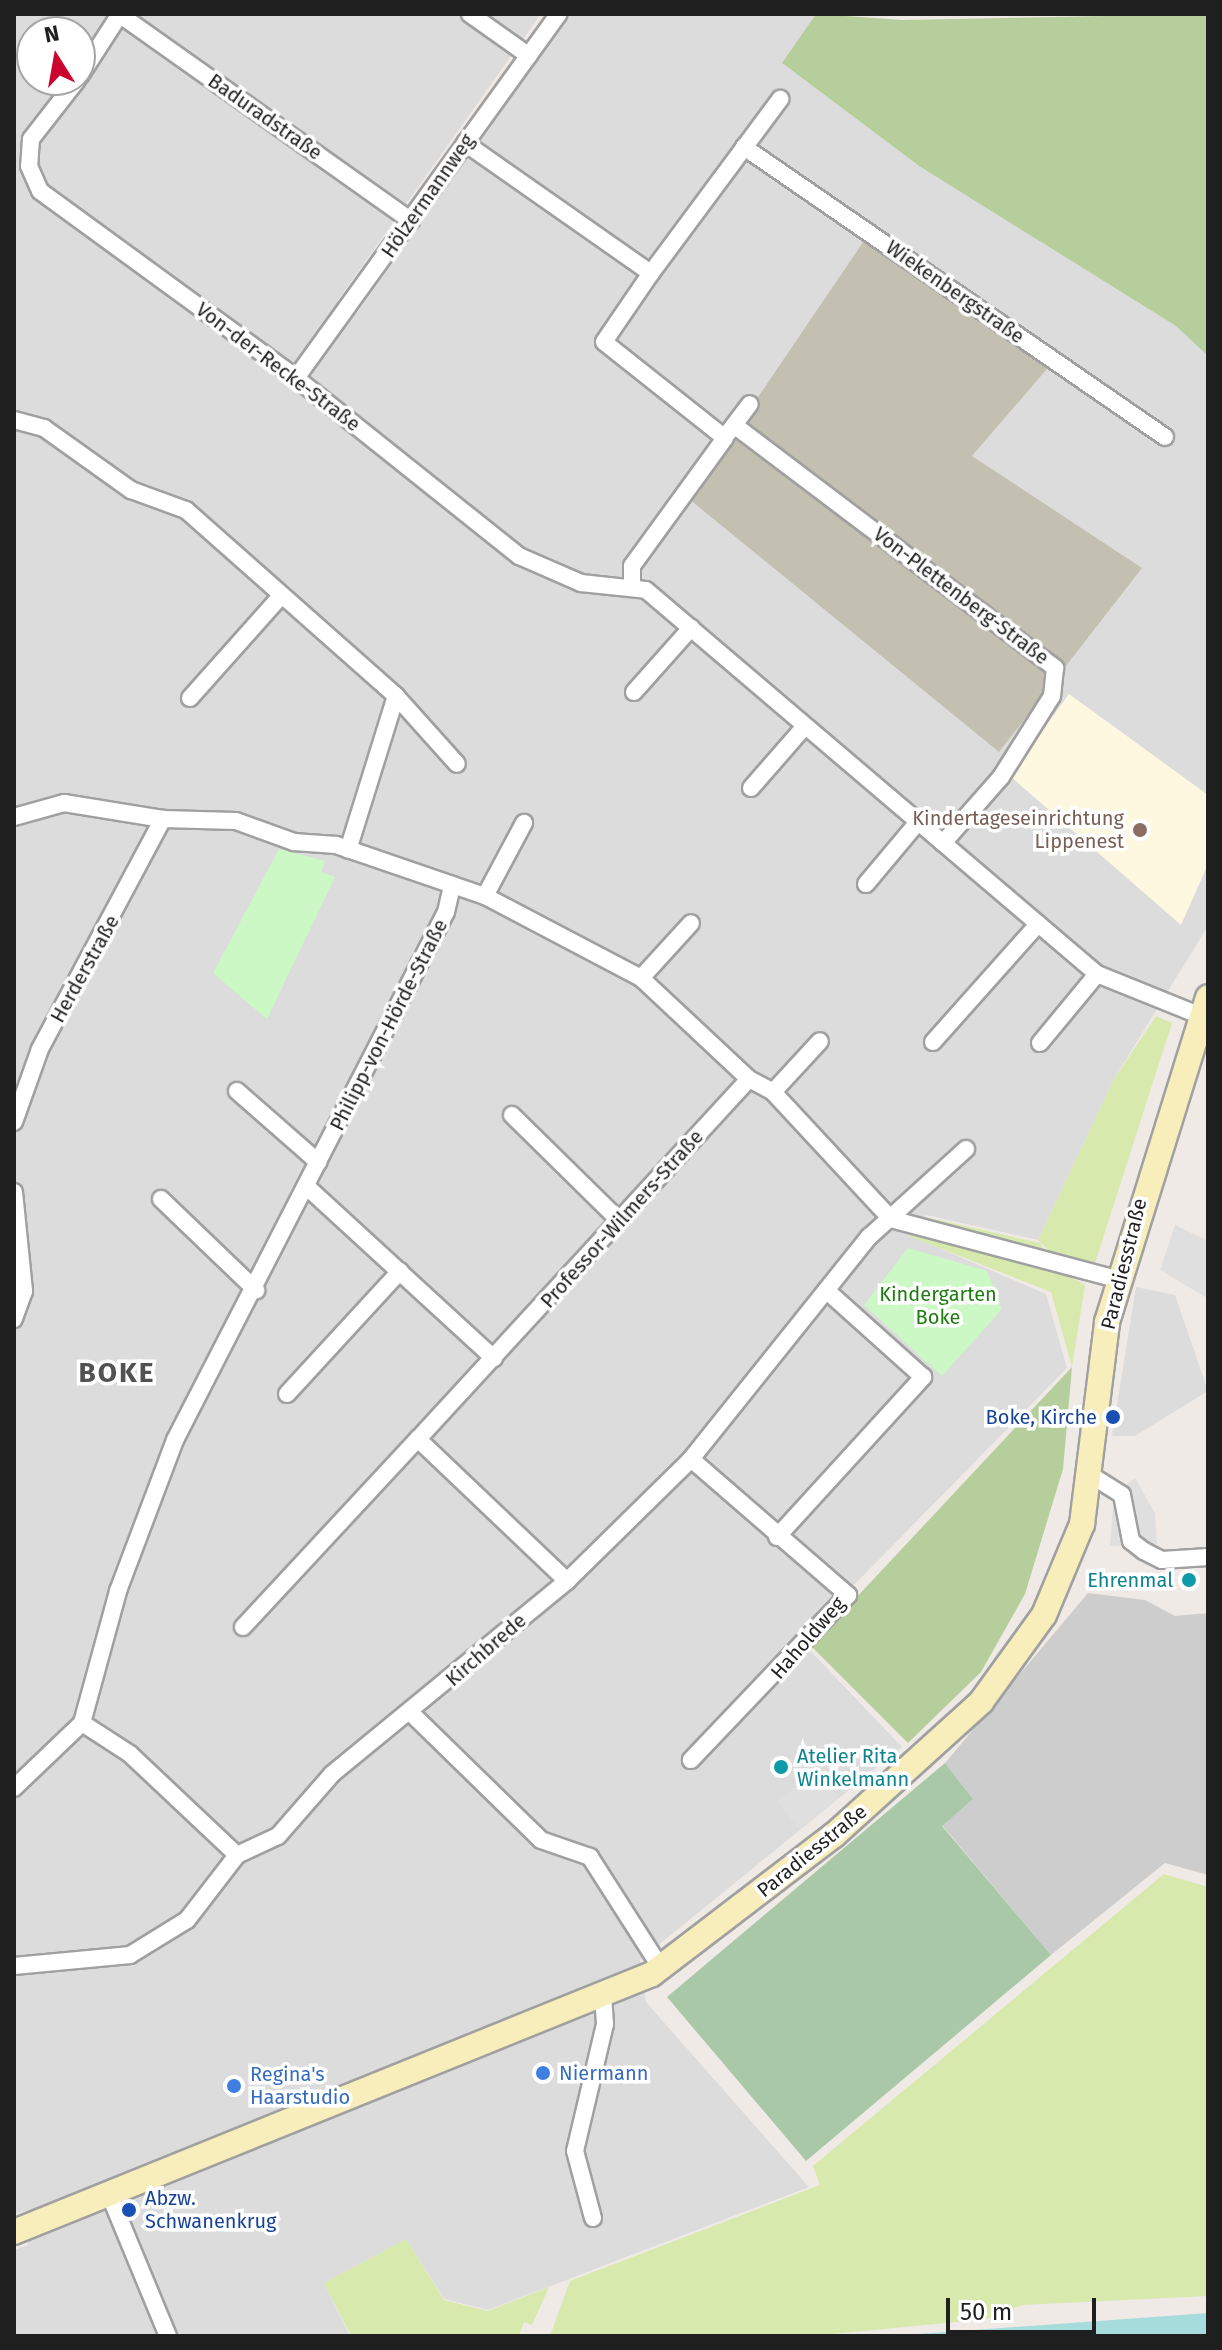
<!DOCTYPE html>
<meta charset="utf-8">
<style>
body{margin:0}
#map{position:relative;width:1222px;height:2350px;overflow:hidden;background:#f0eae6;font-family:"Fira Sans",sans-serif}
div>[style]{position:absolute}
.residential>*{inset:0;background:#dddcdc}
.education>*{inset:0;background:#fef8e0}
.religious>*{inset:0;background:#cdcdcd}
.construction>*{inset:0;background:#c4c0b1}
.grass>*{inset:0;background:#d7e9ad}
.forest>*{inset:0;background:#b5ce9b}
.cemetery>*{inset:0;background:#a9c8a7}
.park>*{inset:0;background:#cbf8c4}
.parking>*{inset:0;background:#dfdfdf}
.water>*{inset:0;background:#a7dcdc}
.roads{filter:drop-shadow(2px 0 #a0a0a0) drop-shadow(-2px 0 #a0a0a0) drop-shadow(0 2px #a0a0a0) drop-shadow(0 -2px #a0a0a0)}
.street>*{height:16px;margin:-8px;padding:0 8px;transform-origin:8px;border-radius:8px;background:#fff}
.secondary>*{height:24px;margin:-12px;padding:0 12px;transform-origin:12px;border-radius:12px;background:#f8eebb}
.dots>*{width:22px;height:22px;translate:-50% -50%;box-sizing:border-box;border:4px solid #fff;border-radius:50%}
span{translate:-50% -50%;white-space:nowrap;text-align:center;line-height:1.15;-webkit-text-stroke:7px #fff;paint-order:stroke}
.street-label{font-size:20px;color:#1f1f1f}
.education-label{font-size:20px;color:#785e54}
.right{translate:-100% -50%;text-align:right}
.park-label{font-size:20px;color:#1d7c0e}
.transit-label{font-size:20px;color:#164399}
.left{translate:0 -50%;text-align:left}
.culture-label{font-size:20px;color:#0d838f}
.shop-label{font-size:20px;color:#366cbe}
.district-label{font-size:28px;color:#525252;font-weight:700;letter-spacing:2px}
.frame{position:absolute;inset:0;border:16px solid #1f1f1f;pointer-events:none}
.north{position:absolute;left:16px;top:16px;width:80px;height:80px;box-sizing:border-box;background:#fff;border:2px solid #a5a5a5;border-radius:50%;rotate:349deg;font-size:22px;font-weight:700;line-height:32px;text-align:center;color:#1f1f1f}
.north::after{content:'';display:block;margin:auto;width:28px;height:36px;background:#ca042f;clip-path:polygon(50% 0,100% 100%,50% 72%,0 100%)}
.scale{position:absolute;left:946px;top:2298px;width:150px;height:36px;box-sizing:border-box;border:4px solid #1f1f1f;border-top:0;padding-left:10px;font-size:24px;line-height:28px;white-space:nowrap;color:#1f1f1f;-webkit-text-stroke:6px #fff;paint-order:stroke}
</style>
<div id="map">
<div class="residential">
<div style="clip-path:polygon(evenodd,14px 14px,541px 14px,338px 300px,357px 313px,571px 14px,816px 14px,783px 64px,919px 166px,1176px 326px,1208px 356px,1208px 926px,1114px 1079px,1038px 1240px,926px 1215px,909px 1235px,1046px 1294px,1067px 1368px,800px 1640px,902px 1747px,640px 1960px,646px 2002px,809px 2187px,488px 2310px,444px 2299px,406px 2239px,324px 2283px,350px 2336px,14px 2336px,14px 2250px,28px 2245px,29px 2210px,14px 2214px,14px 14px,32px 32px,80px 32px,80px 80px,32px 80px,32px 32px,14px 14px,874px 227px,1059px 354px,972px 456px,874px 227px)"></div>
<div style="clip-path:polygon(1136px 1287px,1175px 1295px,1208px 1391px,1135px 1436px,1112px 1436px)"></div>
</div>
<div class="education">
<div style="clip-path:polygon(1069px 694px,1208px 795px,1208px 864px,1181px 925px,1010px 776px)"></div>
</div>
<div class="religious">
<div style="clip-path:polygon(1088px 1593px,1145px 1600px,1175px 1616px,1208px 1613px,1208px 1875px,1165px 1863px,1051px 1955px,942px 1825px,973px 1799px,945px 1763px)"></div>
</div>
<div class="construction">
<div style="clip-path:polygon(874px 226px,1059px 355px,972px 456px,1142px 568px,999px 752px,689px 499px)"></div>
</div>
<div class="grass">
<div style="clip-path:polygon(1156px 1016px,1172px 1023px,1095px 1263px,1055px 1256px,1038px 1240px,1114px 1079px)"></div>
<div style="clip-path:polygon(926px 1217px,1040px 1243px,1057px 1270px,1085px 1285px,1072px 1367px,1051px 1292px,909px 1236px)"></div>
<div style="clip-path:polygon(1164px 1874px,1208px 1887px,1208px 2296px,1022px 2305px,987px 2319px,812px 2336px,550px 2336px,570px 2281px,820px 2185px,813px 2166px)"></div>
<div style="clip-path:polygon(406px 2239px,444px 2300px,488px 2311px,549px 2287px,532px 2325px,524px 2322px,519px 2336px,351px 2336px,324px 2283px)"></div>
</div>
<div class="forest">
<div style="clip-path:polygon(816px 14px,903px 20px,1208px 14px,1208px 356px,1176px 326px,919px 166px,782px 63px)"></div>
<div style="clip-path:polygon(1072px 1367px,1063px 1469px,1025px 1594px,981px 1672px,908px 1743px,811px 1646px)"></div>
</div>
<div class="cemetery">
<div style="clip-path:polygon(945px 1763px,973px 1799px,942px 1826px,1051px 1955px,806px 2161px,667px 1997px)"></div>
</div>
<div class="park">
<div style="clip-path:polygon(279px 849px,325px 861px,321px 872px,335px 877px,267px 1019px,213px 973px)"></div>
<div style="clip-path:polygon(908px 1248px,987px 1271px,1002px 1309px,942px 1376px,864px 1305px)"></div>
</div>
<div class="parking">
<div style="clip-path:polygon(1175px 1225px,1208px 1241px,1207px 1298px,1160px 1270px)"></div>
<div style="clip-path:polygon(1135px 1478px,1155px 1513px,1157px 1544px,1110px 1546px,1114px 1495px)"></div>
<div style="clip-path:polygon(816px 1771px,839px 1798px,800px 1830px,777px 1802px)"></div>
</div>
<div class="water">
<div style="clip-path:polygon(1208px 2313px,1208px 2336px,890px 2336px)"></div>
</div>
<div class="roads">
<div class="street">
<div style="left:119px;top:14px;width:358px;rotate:35.3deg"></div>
<div style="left:470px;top:14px;width:72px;rotate:35.4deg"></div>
<div style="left:80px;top:76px;width:74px;rotate:-57.2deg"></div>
<div style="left:77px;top:80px;width:75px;rotate:127.9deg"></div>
<div style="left:31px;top:139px;width:27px;rotate:94deg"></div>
<div style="left:29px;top:166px;width:27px;rotate:66deg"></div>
<div style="left:40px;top:191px;width:317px;rotate:36.1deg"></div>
<div style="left:296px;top:378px;width:285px;rotate:38.6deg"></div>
<div style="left:519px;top:556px;width:68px;rotate:23.5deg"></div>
<div style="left:581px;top:583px;width:65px;rotate:6.1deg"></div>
<div style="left:646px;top:590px;width:592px;rotate:40.41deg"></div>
<div style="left:1097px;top:974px;width:112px;rotate:22deg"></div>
<div style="left:465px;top:143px;width:227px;rotate:35deg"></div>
<div style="left:651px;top:273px;width:83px;rotate:124.3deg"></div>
<div style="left:604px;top:342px;width:154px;rotate:38.4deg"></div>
<div style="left:725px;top:438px;width:158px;rotate:126deg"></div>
<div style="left:632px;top:566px;width:18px;rotate:90deg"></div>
<div style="left:744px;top:147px;width:511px;rotate:34.56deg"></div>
<div style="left:651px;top:273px;width:217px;rotate:-53.4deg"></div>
<div style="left:296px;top:378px;width:449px;rotate:-54.2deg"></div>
<div style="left:14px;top:420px;width:31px;rotate:15deg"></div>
<div style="left:44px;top:428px;width:107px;rotate:35.5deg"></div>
<div style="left:131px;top:490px;width:59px;rotate:20deg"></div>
<div style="left:186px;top:510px;width:281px;rotate:41.5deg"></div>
<div style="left:396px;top:696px;width:161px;rotate:107.3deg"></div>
<div style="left:734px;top:425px;width:403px;rotate:37.1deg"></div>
<div style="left:1055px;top:668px;width:28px;rotate:96deg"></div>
<div style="left:1052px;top:696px;width:96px;rotate:122.2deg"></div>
<div style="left:1001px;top:777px;width:88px;rotate:131.3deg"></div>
<div style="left:728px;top:433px;width:36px;rotate:-53deg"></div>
<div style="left:634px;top:692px;width:86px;rotate:-48.3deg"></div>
<div style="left:396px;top:696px;width:91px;rotate:48.1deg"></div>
<div style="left:190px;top:698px;width:134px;rotate:-48.3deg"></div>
<div style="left:751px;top:788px;width:82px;rotate:-48.9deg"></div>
<div style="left:14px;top:817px;width:52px;rotate:-15.6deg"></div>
<div style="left:64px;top:803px;width:100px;rotate:9.2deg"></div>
<div style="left:163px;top:819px;width:73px;rotate:1.6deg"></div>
<div style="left:236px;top:821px;width:62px;rotate:19.9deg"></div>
<div style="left:294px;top:842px;width:42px;rotate:4.1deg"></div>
<div style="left:336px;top:845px;width:157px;rotate:18.9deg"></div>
<div style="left:485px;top:896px;width:176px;rotate:27.7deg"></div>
<div style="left:641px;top:978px;width:148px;rotate:43.1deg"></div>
<div style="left:749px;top:1079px;width:27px;rotate:28deg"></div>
<div style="left:773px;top:1092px;width:173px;rotate:47.1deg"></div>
<div style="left:891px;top:1219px;width:234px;rotate:14.9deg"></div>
<div style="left:866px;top:884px;width:81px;rotate:-50deg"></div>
<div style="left:485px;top:896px;width:83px;rotate:-61.9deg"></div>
<div style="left:641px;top:978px;width:74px;rotate:-47.7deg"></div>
<div style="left:933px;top:1042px;width:158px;rotate:-48.3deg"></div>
<div style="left:1040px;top:1043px;width:89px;rotate:-50.4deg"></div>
<div style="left:237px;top:1091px;width:108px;rotate:41.2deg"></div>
<div style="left:773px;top:1092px;width:69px;rotate:-47.3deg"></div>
<div style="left:512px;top:1115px;width:151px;rotate:44.5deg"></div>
<div style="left:14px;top:1122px;width:77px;rotate:-70.4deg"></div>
<div style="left:40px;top:1049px;width:261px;rotate:-61.9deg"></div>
<div style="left:306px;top:1186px;width:255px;rotate:42.5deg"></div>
<div style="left:14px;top:1192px;width:100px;rotate:84.2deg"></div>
<div style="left:24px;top:1291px;width:30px;rotate:110deg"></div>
<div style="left:161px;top:1199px;width:132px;rotate:43.8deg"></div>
<div style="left:287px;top:1394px;width:167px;rotate:-47.4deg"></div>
<div style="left:691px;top:1459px;width:208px;rotate:40.9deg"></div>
<div style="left:848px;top:1595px;width:228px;rotate:133.6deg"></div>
<div style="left:1089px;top:1474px;width:39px;rotate:32deg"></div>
<div style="left:1122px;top:1495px;width:47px;rotate:78.9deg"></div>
<div style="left:1131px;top:1541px;width:16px;rotate:38deg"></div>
<div style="left:1144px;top:1551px;width:20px;rotate:27deg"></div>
<div style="left:1162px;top:1560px;width:46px;rotate:-3.7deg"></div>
<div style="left:777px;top:1537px;width:217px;rotate:-47.6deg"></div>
<div style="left:923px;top:1377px;width:130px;rotate:-138.1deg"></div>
<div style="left:567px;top:1581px;width:206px;rotate:-136.4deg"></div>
<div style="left:418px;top:1439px;width:489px;rotate:-47.4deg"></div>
<div style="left:243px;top:1627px;width:257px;rotate:-47.1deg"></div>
<div style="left:412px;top:1714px;width:180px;rotate:44.3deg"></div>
<div style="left:541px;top:1840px;width:52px;rotate:19.1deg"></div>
<div style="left:590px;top:1857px;width:132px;rotate:57.4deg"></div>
<div style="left:14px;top:1788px;width:94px;rotate:-43.7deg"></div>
<div style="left:237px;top:1855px;width:147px;rotate:-136.7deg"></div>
<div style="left:130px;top:1754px;width:57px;rotate:-147.1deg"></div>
<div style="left:82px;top:1723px;width:137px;rotate:-74.7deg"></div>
<div style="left:118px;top:1591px;width:161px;rotate:-69.3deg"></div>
<div style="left:175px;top:1440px;width:593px;rotate:-62.83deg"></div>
<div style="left:446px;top:912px;width:28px;rotate:-77deg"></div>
<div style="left:14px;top:1966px;width:117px;rotate:-5.4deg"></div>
<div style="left:130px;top:1955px;width:67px;rotate:-31.6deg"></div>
<div style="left:187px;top:1920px;width:82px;rotate:-52.4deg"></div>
<div style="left:237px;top:1855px;width:45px;rotate:-24.9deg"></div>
<div style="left:278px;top:1836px;width:82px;rotate:-48.9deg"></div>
<div style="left:332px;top:1774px;width:304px;rotate:-39.4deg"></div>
<div style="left:567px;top:1581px;width:174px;rotate:-44.5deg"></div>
<div style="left:691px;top:1459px;width:285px;rotate:-51.3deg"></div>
<div style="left:869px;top:1237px;width:131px;rotate:-42.2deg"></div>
<div style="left:110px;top:2196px;width:152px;rotate:67.5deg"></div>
<div style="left:593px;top:2218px;width:69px;rotate:-105deg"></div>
<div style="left:575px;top:2151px;width:130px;rotate:-76.7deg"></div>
<div style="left:605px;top:2024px;width:27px;rotate:-94deg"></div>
</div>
<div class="secondary">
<div style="left:14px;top:2232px;width:688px;rotate:-22.02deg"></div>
<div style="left:652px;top:1974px;width:229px;rotate:-37.4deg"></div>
<div style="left:834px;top:1835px;width:198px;rotate:-42.1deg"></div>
<div style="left:981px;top:1702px;width:107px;rotate:-54.1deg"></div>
<div style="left:1044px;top:1615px;width:99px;rotate:-67.3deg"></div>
<div style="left:1082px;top:1524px;width:204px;rotate:-82.9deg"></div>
<div style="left:1107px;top:1322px;width:340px;rotate:-72.7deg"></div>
</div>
</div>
<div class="dots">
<div style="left:1140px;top:830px;background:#8d6e63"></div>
<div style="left:1113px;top:1417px;background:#1a4fb4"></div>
<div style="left:1189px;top:1580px;background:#0f9aa8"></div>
<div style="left:781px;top:1767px;background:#0f9aa8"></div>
<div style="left:543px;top:2073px;background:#3f7fe0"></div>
<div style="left:234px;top:2086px;background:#3f7fe0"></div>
<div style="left:129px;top:2210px;background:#1a4fb4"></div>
</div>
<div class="street-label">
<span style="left:265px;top:117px;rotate:35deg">Baduradstraße</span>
<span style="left:428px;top:196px;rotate:-55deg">Hölzermannweg</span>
<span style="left:955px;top:292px;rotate:35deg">Wiekenbergstraße</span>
<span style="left:278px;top:367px;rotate:37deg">Von-der-Recke-Straße</span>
<span style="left:961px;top:596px;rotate:37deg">Von-Plettenberg-Straße</span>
<span style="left:85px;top:969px;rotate:-61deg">Herderstraße</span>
<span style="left:389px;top:1025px;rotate:-63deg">Philipp-von-Hörde-Straße</span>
<span style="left:622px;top:1219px;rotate:-48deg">Professor-Wilmers-Straße</span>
<span style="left:1124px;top:1264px;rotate:-76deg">Paradiesstraße</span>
<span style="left:808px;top:1638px;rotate:-49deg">Haholdweg</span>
<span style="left:486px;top:1650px;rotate:-41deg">Kirchbrede</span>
<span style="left:812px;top:1851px;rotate:-39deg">Paradiesstraße</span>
</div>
<div class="education-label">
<span class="right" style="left:1124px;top:830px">Kindertageseinrichtung<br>Lippenest</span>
</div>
<div class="park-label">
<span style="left:938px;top:1306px">Kindergarten<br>Boke</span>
</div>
<div class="transit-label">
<span class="right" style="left:1097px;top:1417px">Boke, Kirche</span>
<span class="left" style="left:145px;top:2210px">Abzw.<br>Schwanenkrug</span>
</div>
<div class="culture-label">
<span class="right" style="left:1173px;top:1580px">Ehrenmal</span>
<span class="left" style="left:797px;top:1768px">Atelier Rita<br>Winkelmann</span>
</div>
<div class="shop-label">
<span class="left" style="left:559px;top:2073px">Niermann</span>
<span class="left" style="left:250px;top:2086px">Regina's<br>Haarstudio</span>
</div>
<div class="district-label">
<span style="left:117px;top:1373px">BOKE</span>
</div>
<div class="frame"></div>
<div class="north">N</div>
<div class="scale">50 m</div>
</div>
